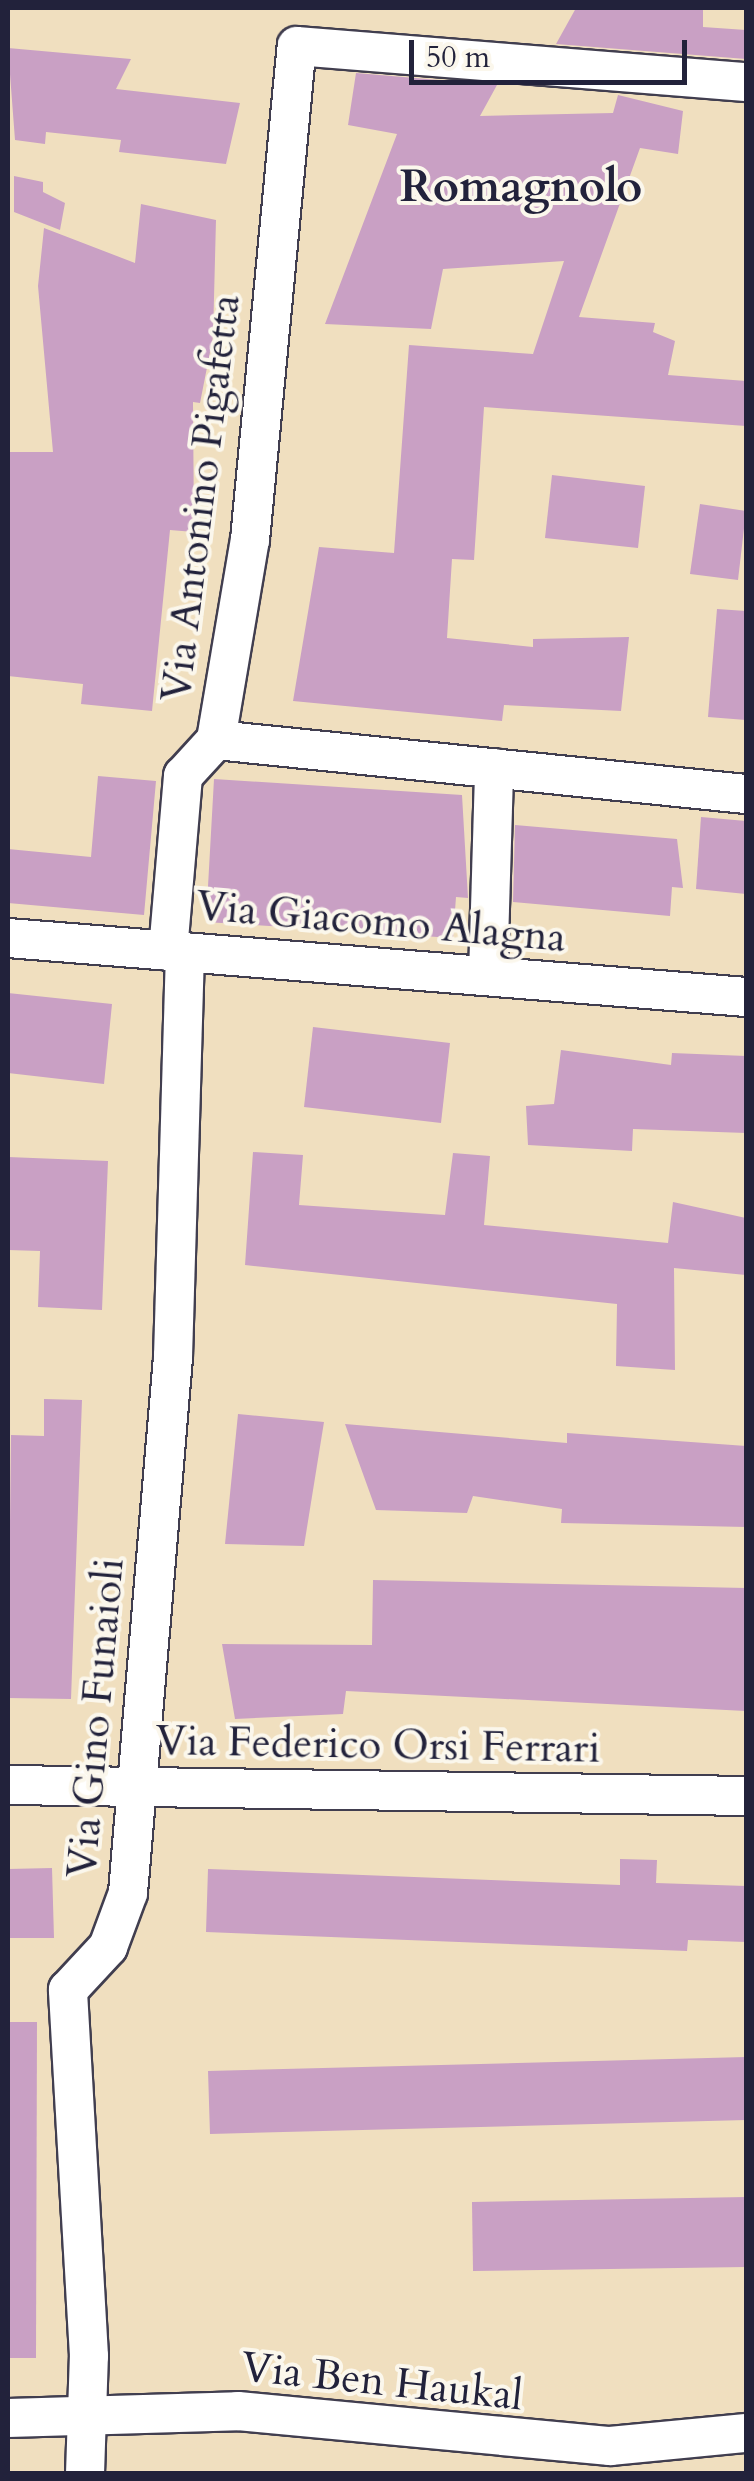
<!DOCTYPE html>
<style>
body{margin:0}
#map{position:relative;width:754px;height:2481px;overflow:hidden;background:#f0dfbf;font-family:Cardo,serif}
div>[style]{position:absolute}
.building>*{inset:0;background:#c9a0c4}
.roads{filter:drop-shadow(2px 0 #413e4f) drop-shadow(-2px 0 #413e4f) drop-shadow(0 2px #413e4f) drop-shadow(0 -2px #413e4f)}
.minor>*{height:38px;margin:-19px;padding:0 19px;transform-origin:19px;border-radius:19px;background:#fff}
span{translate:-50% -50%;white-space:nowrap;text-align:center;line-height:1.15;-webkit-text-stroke:8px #fbf7ec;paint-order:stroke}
.street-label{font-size:42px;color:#22223b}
.neighbourhood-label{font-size:45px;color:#22223b;font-weight:700}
.frame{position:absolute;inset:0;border:10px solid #22223b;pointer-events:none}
.scale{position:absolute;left:409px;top:40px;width:278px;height:45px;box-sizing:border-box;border:5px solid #22223b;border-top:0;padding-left:12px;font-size:30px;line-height:35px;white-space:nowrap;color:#22223b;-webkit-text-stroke:8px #fbf7ec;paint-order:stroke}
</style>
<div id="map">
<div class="building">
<div style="clip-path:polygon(576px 8px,703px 8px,703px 27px,746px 30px,746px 59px,556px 44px)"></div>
<div style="clip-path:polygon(8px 48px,131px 59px,116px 89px,240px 103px,226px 164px,119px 152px,121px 140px,46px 132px,45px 144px,15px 140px)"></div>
<div style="clip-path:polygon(356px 73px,497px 85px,480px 116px,613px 113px,618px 95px,683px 111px,678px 154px,640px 148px,579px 317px,655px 323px,653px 332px,675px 341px,668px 375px,746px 381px,746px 426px,484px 407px,474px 560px,452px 559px,447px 638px,533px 647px,533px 639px,629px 637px,621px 711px,504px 705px,502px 721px,293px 701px,319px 547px,394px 553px,409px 345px,533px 354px,564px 261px,443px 269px,431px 329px,325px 324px,397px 134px,348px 125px)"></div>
<div style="clip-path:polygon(14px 176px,43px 182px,43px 192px,65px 203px,60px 230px,14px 212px)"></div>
<div style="clip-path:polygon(141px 204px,216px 220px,213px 337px,200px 403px,193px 402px,194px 532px,170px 530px,152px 711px,81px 704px,83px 684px,8px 676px,8px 452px,53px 452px,38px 286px,44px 228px,135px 263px)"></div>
<div style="clip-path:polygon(552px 475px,645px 486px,638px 548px,545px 538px)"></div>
<div style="clip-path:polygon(700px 504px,746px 511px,738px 580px,690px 574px)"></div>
<div style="clip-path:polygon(717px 609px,746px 611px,746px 720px,708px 717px)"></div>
<div style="clip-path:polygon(98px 776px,156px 781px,144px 915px,8px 903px,8px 849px,91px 857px)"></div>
<div style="clip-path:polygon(214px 779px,462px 795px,468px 898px,456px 897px,453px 938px,206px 922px)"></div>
<div style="clip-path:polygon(701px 817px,746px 821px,746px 894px,696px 889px)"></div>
<div style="clip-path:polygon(515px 825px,677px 839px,683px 888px,672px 887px,670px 916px,513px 902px)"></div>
<div style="clip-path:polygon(8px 993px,112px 1004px,104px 1084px,8px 1073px)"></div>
<div style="clip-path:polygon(313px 1027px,450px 1043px,441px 1123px,304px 1107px)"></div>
<div style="clip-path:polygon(561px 1050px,671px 1065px,672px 1053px,746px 1056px,746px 1133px,633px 1129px,632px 1151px,528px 1145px,526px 1106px,554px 1104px)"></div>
<div style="clip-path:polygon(253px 1152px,303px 1155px,299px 1205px,445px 1215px,453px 1153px,490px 1156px,484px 1225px,668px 1243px,673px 1202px,746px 1218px,746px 1275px,674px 1268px,675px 1370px,616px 1366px,617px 1304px,245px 1265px)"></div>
<div style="clip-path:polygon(8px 1157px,108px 1161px,102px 1310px,38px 1307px,40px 1251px,8px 1250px)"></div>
<div style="clip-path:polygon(44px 1399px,82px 1400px,71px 1699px,8px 1698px,11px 1435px,44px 1436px)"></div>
<div style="clip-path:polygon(238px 1414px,324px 1422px,304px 1546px,225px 1544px)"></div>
<div style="clip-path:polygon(345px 1424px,567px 1443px,567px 1433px,746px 1446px,746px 1527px,561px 1523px,562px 1509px,473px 1496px,467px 1513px,376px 1510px)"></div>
<div style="clip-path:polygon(373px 1580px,746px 1588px,746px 1711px,346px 1691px,343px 1714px,235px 1719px,222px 1644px,372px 1645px)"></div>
<div style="clip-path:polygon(620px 1859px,657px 1860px,656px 1883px,746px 1886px,746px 1942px,688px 1940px,687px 1951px,206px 1932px,208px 1869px,620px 1885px)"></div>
<div style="clip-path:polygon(52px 1868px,54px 1938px,8px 1938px,8px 1869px)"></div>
<div style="clip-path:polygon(8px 2022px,37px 2022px,36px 2358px,8px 2358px)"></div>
<div style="clip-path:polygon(746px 2057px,746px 2120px,210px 2134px,208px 2071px)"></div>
<div style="clip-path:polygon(746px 2197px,746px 2267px,473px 2271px,472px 2202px)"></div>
</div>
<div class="roads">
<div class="minor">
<div style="left:216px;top:740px;width:533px;rotate:5.82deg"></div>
<div style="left:8px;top:938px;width:740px;rotate:4.57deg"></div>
<div style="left:168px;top:951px;width:176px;rotate:-85.1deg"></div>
<div style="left:183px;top:776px;width:49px;rotate:-47.5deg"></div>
<div style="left:216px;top:740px;width:203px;rotate:-80.4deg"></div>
<div style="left:250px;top:540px;width:496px;rotate:-84.6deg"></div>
<div style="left:297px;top:46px;width:450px;rotate:4.6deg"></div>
<div style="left:488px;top:976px;width:208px;rotate:-88.3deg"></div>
<div style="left:8px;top:1785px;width:738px;rotate:0.85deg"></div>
<div style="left:8px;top:2418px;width:230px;rotate:-1.7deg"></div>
<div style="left:238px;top:2411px;width:374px;rotate:5.4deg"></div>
<div style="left:610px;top:2446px;width:137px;rotate:-5.5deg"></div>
<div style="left:85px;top:2474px;width:118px;rotate:-88.1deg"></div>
<div style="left:89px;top:2356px;width:367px;rotate:-93.3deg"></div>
<div style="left:68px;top:1990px;width:59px;rotate:-47.1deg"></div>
<div style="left:108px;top:1947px;width:58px;rotate:-69.7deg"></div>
<div style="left:128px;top:1893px;width:538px;rotate:-85.2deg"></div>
<div style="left:173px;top:1357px;width:405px;rotate:-88.3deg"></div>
</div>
</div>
<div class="street-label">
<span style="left:201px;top:498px;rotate:-83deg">Via Antonino Pigafetta</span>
<span style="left:381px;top:922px;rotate:5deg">Via Giacomo Alagna</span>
<span style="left:96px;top:1718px;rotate:-85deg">Via Gino Funaioli</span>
<span style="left:378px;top:1745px;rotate:1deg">Via Federico Orsi Ferrari</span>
<span style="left:382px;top:2382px;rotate:6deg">Via Ben Haukal</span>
</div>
<div class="neighbourhood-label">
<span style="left:521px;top:187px">Romagnolo</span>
</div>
<div class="frame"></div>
<div class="scale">50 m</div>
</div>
